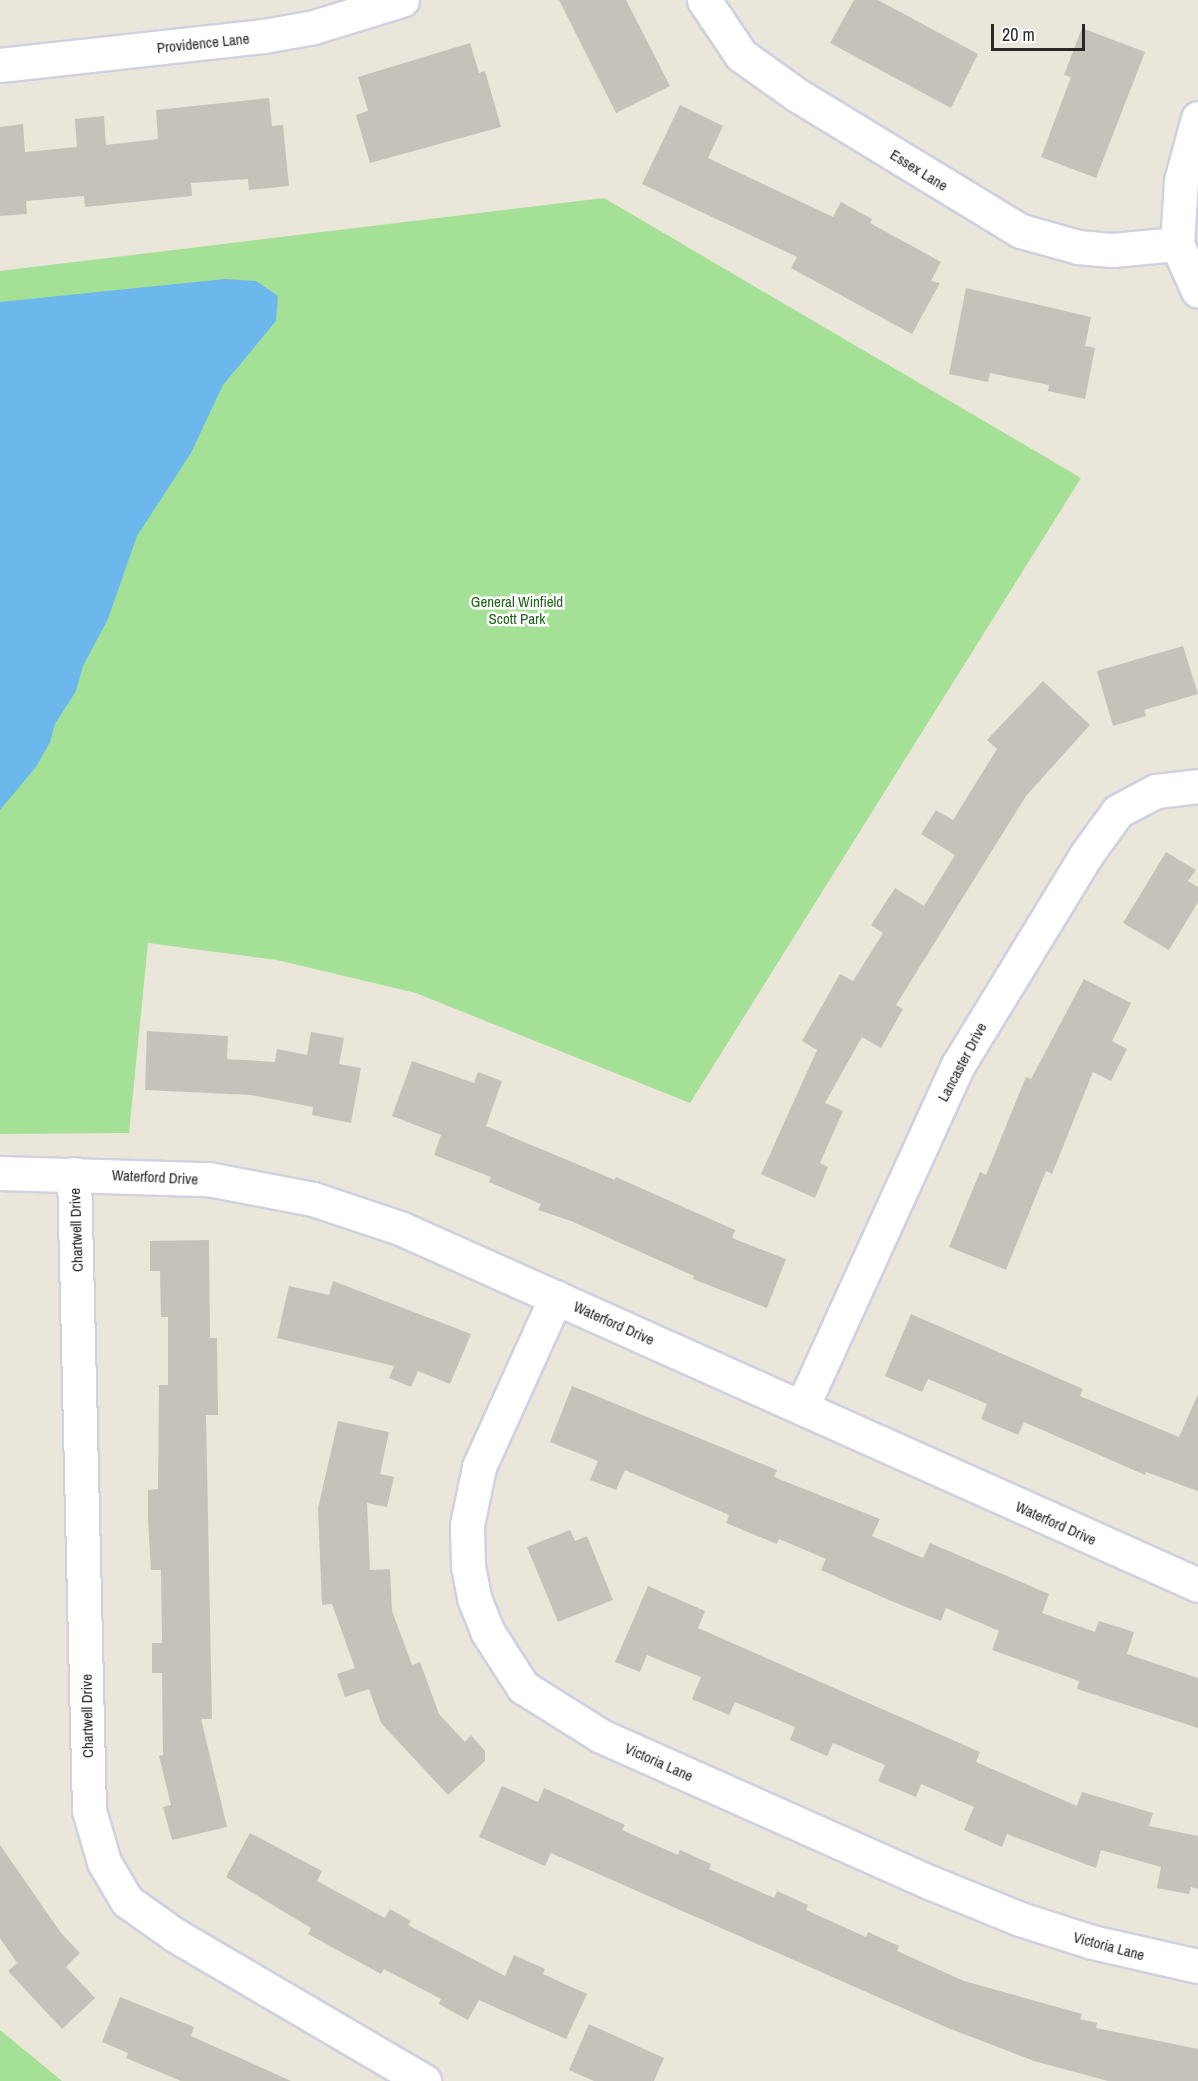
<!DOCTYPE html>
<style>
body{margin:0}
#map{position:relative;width:1198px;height:2081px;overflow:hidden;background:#ebe6da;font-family:"Archivo Narrow",sans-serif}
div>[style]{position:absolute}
.green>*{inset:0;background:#a4e196}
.water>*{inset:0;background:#6cb8ed}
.building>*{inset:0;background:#c6c2b9}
.roads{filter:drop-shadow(2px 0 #cfd0e1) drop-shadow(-2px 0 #cfd0e1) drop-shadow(0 2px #cfd0e1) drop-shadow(0 -2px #cfd0e1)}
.minor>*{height:33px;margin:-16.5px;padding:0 16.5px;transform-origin:16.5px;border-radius:16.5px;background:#fff}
span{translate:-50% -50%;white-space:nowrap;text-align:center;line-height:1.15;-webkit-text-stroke:5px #fff;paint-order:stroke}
.street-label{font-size:15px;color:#282828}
.park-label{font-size:15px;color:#1e631a}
.scale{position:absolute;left:991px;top:24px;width:94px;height:27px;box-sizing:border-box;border:3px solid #282828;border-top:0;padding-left:8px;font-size:18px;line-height:21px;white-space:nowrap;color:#282828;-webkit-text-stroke:4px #fff;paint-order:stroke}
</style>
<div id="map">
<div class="green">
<div style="clip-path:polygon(604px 198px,1081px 478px,690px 1103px,416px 993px,277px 960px,148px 943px,129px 1133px,0 1134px,0 271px)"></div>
<div style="clip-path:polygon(0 2030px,62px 2081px,0 2081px)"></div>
</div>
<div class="water">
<div style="clip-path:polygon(225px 279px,256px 281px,278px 296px,276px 321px,223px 385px,191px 453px,137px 536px,108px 619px,83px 666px,76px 691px,55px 724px,50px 742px,36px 767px,0 810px,0 302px)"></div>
</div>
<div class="building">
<div style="clip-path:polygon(559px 0,626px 0,670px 86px,616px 113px)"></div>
<div style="clip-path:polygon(854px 0,878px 0,978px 54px,951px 108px,830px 43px)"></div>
<div style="clip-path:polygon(1082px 28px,1145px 52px,1096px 178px,1041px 157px,1071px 77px,1064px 75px)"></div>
<div style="clip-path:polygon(470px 43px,479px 73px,485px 71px,501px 127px,370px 163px,356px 115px,368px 111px,358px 77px)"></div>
<div style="clip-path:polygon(269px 98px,272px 126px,283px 125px,289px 186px,249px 190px,248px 179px,191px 183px,192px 196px,85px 207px,84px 196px,26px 201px,27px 214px,0 216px,0 127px,23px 124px,25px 152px,77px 147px,75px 119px,104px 116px,106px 145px,158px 139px,156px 110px)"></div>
<div style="clip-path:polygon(680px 105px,723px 126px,708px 158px,833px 217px,841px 202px,872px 219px,870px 223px,941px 262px,931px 281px,940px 283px,912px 334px,791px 268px,797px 257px,642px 184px)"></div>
<div style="clip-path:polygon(966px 288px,1091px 317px,1085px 346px,1095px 348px,1085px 399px,1048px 391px,1049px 385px,990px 373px,988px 382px,949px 374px)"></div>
<div style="clip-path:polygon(1183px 646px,1198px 694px,1144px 710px,1146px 716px,1113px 726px,1097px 671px)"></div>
<div style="clip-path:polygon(1043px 681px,1090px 725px,1026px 796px,896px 1005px,903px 1009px,881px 1048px,862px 1037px,825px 1103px,843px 1111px,820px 1163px,828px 1167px,815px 1198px,761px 1174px,817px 1050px,802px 1041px,840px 974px,853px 981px,883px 933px,871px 925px,895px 888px,924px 906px,955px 855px,921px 834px,936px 810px,953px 820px,997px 749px,987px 740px)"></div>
<div style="clip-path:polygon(1166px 852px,1196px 870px,1188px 881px,1198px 887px,1198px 902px,1169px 950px,1123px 923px)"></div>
<div style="clip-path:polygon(1084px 979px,1131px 1003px,1112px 1041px,1127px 1049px,1111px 1081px,1093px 1072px,1052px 1174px,1046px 1171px,1006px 1270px,949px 1247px,980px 1172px,986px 1175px,1026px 1077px,1031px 1079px)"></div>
<div style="clip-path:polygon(147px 1031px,228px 1036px,227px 1059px,275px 1062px,277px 1049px,307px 1055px,311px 1032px,344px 1038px,339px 1064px,361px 1068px,351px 1123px,312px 1115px,313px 1107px,251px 1095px,145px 1090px)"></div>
<div style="clip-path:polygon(412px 1061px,474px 1083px,478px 1072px,502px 1081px,486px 1126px,615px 1180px,616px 1177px,735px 1230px,732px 1238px,786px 1259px,767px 1308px,693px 1279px,694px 1276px,571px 1221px,538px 1210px,541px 1204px,489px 1182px,491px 1177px,434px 1155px,441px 1135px,392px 1116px)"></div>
<div style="clip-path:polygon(209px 1240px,210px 1338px,217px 1338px,218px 1415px,206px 1415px,212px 1719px,201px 1719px,227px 1827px,172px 1840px,163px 1807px,171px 1805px,159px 1756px,163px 1755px,162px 1673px,152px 1673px,152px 1643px,162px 1643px,161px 1570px,151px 1570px,148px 1520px,148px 1490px,158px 1489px,159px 1385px,168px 1385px,168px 1317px,161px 1317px,160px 1271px,150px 1271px,150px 1241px)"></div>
<div style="clip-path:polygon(333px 1281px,471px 1334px,450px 1384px,418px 1371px,411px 1387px,389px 1378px,394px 1366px,277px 1338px,289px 1286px,329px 1295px)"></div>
<div style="clip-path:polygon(911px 1314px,1083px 1389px,1080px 1396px,1179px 1437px,1198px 1394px,1198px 1491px,1146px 1472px,1145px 1475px,1024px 1422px,1018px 1435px,981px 1419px,987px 1404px,928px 1379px,922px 1392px,885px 1376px)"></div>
<div style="clip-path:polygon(572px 1386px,777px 1470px,774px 1477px,880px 1519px,872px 1536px,923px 1558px,930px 1543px,1049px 1594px,1042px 1613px,1095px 1632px,1099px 1621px,1134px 1632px,1127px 1654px,1198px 1678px,1198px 1728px,1077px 1689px,1079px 1681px,992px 1650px,999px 1631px,946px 1608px,941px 1621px,889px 1600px,821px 1570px,826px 1559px,779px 1539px,777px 1544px,726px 1523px,729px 1515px,625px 1470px,616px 1490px,590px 1480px,598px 1461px,550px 1442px)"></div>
<div style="clip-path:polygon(338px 1421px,389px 1432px,380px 1474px,394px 1477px,387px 1507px,367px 1503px,370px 1570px,390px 1569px,392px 1611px,412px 1665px,420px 1662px,439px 1714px,465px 1742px,471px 1735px,485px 1751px,485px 1761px,448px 1795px,381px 1723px,369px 1689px,345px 1697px,337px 1674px,355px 1668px,332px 1604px,322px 1605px,318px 1508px)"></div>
<div style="clip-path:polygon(570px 1530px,575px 1541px,587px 1536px,613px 1600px,558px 1622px,527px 1547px)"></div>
<div style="clip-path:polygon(648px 1586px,705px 1611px,698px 1628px,980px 1752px,976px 1762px,1077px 1806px,1082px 1792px,1153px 1813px,1149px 1826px,1198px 1836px,1198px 1889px,1191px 1887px,1189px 1894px,1157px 1888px,1161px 1867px,1101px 1850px,1096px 1868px,1007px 1834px,1002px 1847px,964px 1830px,974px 1807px,921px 1784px,916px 1797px,878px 1781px,885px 1765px,833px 1743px,827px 1756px,790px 1740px,795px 1727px,735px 1702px,729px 1715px,692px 1699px,701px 1677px,647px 1655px,640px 1672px,615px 1662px)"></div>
<div style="clip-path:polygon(502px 1786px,538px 1802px,544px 1788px,625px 1825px,622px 1830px,678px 1855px,680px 1850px,711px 1864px,709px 1869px,774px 1898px,777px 1891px,808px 1905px,806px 1910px,866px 1937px,868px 1932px,899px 1946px,897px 1951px,964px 1981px,1082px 2014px,1080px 2019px,1097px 2023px,1096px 2028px,1198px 2049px,1198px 2081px,1108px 2081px,1034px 2061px,948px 2028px,551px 1853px,545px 1866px,479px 1837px)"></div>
<div style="clip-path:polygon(250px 1833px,322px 1871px,317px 1881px,385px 1918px,390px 1909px,411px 1921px,408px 1925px,505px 1976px,514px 1955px,545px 1969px,543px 1974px,587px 1994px,566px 2039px,479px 2000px,468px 2020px,439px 2004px,441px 1999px,384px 1969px,381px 1974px,308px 1934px,311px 1928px,226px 1877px)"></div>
<div style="clip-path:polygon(0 1845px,61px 1933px,80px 1953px,66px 1967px,95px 1998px,62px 2029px,8px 1971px,17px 1963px,0 1938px)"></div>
<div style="clip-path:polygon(120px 1997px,194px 2027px,191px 2036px,291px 2081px,181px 2081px,126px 2058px,128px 2053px,102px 2042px)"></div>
<div style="clip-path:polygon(589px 2024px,664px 2058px,654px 2081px,594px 2081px,569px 2070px)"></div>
</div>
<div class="roads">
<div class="minor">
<div style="left:704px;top:0;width:66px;rotate:56.1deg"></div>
<div style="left:741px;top:55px;width:69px;rotate:35.5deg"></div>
<div style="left:797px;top:95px;width:262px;rotate:31.3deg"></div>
<div style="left:1021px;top:231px;width:59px;rotate:15.7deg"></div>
<div style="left:1078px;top:247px;width:34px;rotate:5deg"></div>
<div style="left:1112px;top:250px;width:65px;rotate:-5.3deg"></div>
<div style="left:0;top:65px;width:266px;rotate:-6.3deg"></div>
<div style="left:264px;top:36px;width:51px;rotate:-10.2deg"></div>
<div style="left:314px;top:27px;width:92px;rotate:-17.1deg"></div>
<div style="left:1198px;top:118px;width:65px;rotate:105.1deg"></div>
<div style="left:1181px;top:181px;width:63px;rotate:93.6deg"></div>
<div style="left:1177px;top:244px;width:51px;rotate:65.9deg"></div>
<div style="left:0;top:1173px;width:208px;rotate:1.7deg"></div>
<div style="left:208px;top:1179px;width:107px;rotate:10.8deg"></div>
<div style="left:313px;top:1199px;width:92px;rotate:18.4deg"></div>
<div style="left:400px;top:1228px;width:874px;rotate:24.1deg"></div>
<div style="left:74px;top:1174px;width:636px;rotate:88.65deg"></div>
<div style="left:89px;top:1810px;width:54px;rotate:73.9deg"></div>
<div style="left:104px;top:1862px;width:45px;rotate:59.5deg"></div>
<div style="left:127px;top:1901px;width:59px;rotate:35.3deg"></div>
<div style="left:175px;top:1935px;width:289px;rotate:30.4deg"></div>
<div style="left:556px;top:1297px;width:187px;rotate:114.4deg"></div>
<div style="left:479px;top:1467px;width:59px;rotate:101.7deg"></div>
<div style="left:467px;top:1525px;width:41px;rotate:88.6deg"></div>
<div style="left:468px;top:1566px;width:33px;rotate:79deg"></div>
<div style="left:474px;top:1598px;width:35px;rotate:68deg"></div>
<div style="left:487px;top:1631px;width:67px;rotate:57.3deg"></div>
<div style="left:523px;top:1687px;width:92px;rotate:32.1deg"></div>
<div style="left:601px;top:1736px;width:359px;rotate:24deg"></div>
<div style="left:929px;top:1882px;width:98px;rotate:22.1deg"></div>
<div style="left:1020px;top:1919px;width:76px;rotate:17.7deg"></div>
<div style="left:1092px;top:1942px;width:109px;rotate:12.8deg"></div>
<div style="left:802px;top:1407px;width:376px;rotate:-65.5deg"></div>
<div style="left:958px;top:1065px;width:246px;rotate:-58.6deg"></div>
<div style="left:1086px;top:855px;width:54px;rotate:-54deg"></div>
<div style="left:1118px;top:811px;width:43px;rotate:-27.8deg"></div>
<div style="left:1156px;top:791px;width:42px;rotate:-6.8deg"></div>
</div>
</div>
<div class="street-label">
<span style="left:203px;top:43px;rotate:-6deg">Providence Lane</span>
<span style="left:919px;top:170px;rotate:32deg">Essex Lane</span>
<span style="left:962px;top:1062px;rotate:-62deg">Lancaster Drive</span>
<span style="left:155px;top:1177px;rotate:3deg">Waterford Drive</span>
<span style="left:76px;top:1230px;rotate:-92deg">Chartwell Drive</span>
<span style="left:614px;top:1323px;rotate:24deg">Waterford Drive</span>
<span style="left:1056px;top:1523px;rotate:24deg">Waterford Drive</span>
<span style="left:87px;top:1716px;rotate:-91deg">Chartwell Drive</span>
<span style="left:659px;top:1762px;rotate:24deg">Victoria Lane</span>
<span style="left:1109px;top:1946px;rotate:15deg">Victoria Lane</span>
</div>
<div class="park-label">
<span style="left:517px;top:610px">General Winfield<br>Scott Park</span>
</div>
<div class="scale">20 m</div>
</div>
